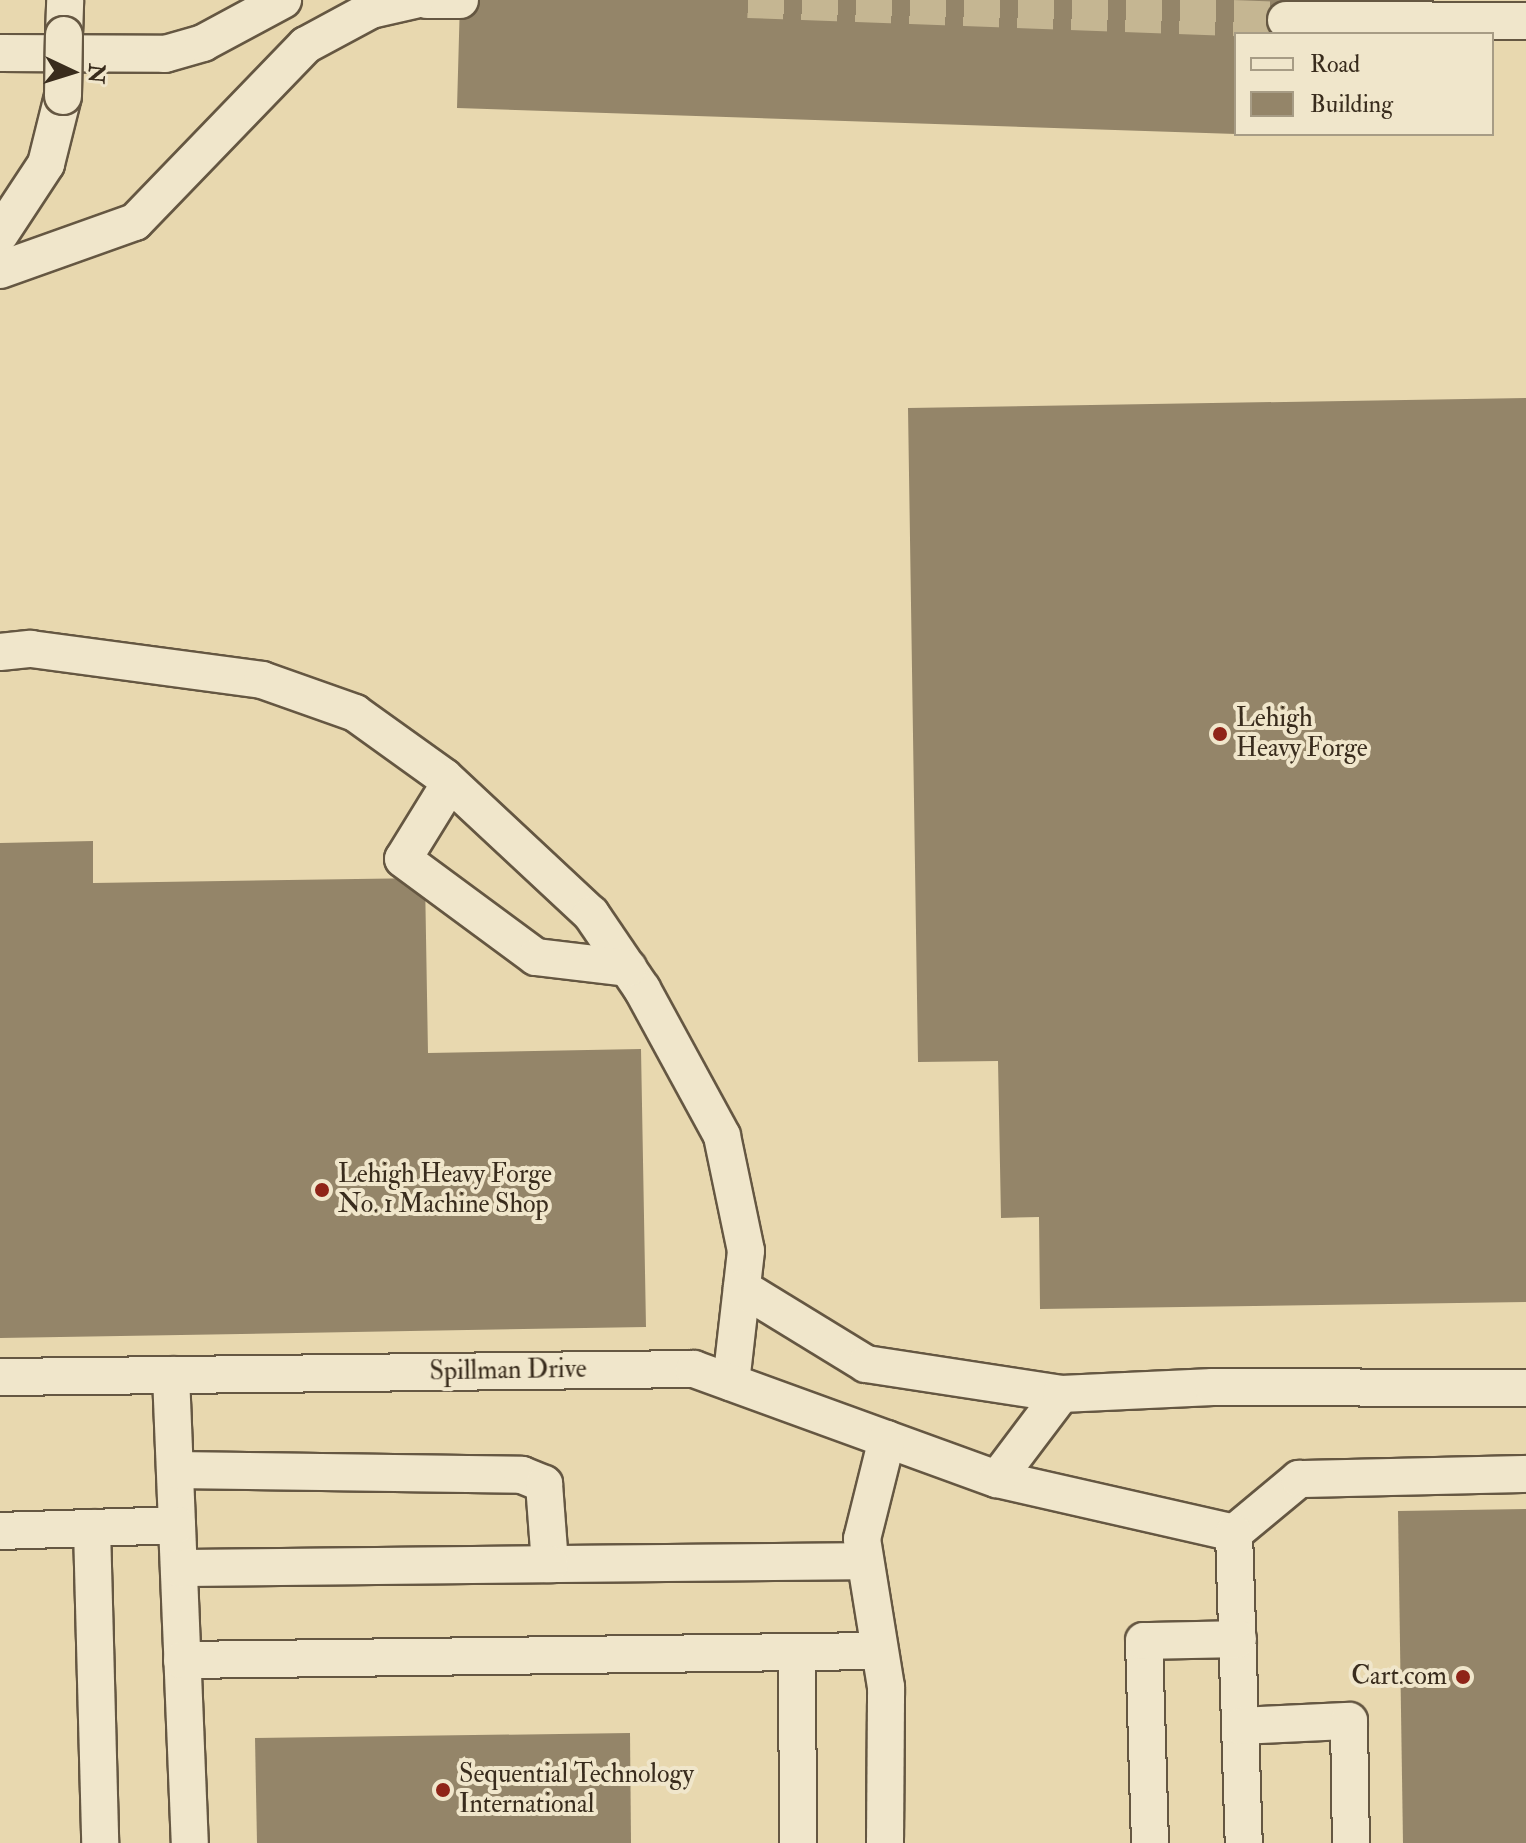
<!DOCTYPE html>
<style>
body{margin:0}
#map{position:relative;width:1526px;height:1843px;overflow:hidden;background:#e8d8af;font-family:"IM FELL Double Pica",serif}
div>[style]{position:absolute}
.building>*{inset:0;background:#948569}
.minor-tunnel>*{height:36px;margin-top:-18px;transform-origin:0;background:repeating-linear-gradient(90deg,#c5b692 0 36px,transparent 0 54px)}
.roads{filter:drop-shadow(2px 0 #655742) drop-shadow(-2px 0 #655742) drop-shadow(0 2px #655742) drop-shadow(0 -2px #655742)}
.minor>*{height:36px;margin:-18px;padding:0 18px;transform-origin:18px;border-radius:18px;background:#f0e6cb}
.bridges{filter:drop-shadow(2px 0 #655742) drop-shadow(-2px 0 #655742) drop-shadow(0 2px #655742) drop-shadow(0 -2px #655742)}
.minor-bridge>*{height:36px;margin:-18px;padding:0 18px;transform-origin:18px;border-radius:18px;background:#f0e6cb}
.dots>*{width:22px;height:22px;translate:-50% -50%;box-sizing:border-box;border:4px solid #f0e6cb;border-radius:50%}
span{translate:-50% -50%;white-space:nowrap;text-align:center;line-height:1.15;-webkit-text-stroke:8px #f0e6cb;paint-order:stroke}
.poi-label{font-size:26px;color:#392c1d}
.left{translate:0 -50%;text-align:left}
.right{translate:-100% -50%;text-align:right}
.street-label{font-size:26px;color:#392c1d}
.legend{position:absolute;left:1234px;top:32px;width:260px;height:104px;box-sizing:border-box;background:#f0e6cb;border:2px solid #a79c85;margin:0;padding:10px 14px;list-style:none;font-size:24px;color:#392c1d}
.legend li{display:flex;align-items:center;gap:16px;height:40px}
.legend b{width:40px;border:2px solid #a79c85}
.north{position:absolute;left:32px;top:32px;width:80px;height:80px;-webkit-text-stroke:6px #f0e6cb;paint-order:stroke;rotate:94deg;font-size:22px;font-weight:700;line-height:32px;text-align:center;color:#392c1d}
.north::after{content:'';display:block;margin:auto;width:28px;height:36px;background:#392c1d;clip-path:polygon(50% 0,100% 100%,50% 72%,0 100%)}
</style>
<div id="map">
<div class="building">
<div style="clip-path:polygon(460px 0,1287px 0,1286px 34px,1236px 34px,1236px 134px,457px 108px)"></div>
<div style="clip-path:polygon(1526px 398px,1526px 1302px,1040px 1309px,1039px 1217px,1001px 1218px,998px 1061px,918px 1062px,908px 408px)"></div>
<div style="clip-path:polygon(93px 841px,93px 883px,425px 878px,428px 1053px,641px 1049px,646px 1327px,0 1338px,0 843px)"></div>
<div style="clip-path:polygon(1526px 1509px,1526px 1843px,1403px 1843px,1398px 1511px)"></div>
<div style="clip-path:polygon(630px 1733px,631px 1843px,257px 1843px,255px 1738px)"></div>
</div>
<div class="minor-tunnel">
<div style="left:748px;top:0;width:538px;rotate:2.13deg"></div>
</div>
<div class="roads">
<div class="minor">
<div style="left:427px;top:0;width:33px"></div>
<div style="left:1286px;top:20px;width:240px;rotate:0.2deg"></div>
<div style="left:64px;top:35px;width:35px;rotate:-88deg"></div>
<div style="left:0;top:53px;width:165px;rotate:0.3deg"></div>
<div style="left:165px;top:54px;width:40px;rotate:-16deg"></div>
<div style="left:203px;top:43px;width:91px;rotate:-28.3deg"></div>
<div style="left:0;top:234px;width:84px;rotate:-56.7deg"></div>
<div style="left:46px;top:164px;width:70px;rotate:-76deg"></div>
<div style="left:0;top:270px;width:143px;rotate:-19.6deg"></div>
<div style="left:135px;top:222px;width:246px;rotate:-46deg"></div>
<div style="left:306px;top:45px;width:74px;rotate:-28.3deg"></div>
<div style="left:371px;top:10px;width:45px;rotate:-12.8deg"></div>
<div style="left:0;top:652px;width:31px;rotate:-6deg"></div>
<div style="left:31px;top:649px;width:233px;rotate:7.6deg"></div>
<div style="left:262px;top:680px;width:99px;rotate:19.5deg"></div>
<div style="left:355px;top:713px;width:110px;rotate:35.7deg"></div>
<div style="left:444px;top:777px;width:201px;rotate:43deg"></div>
<div style="left:591px;top:914px;width:91px;rotate:55.8deg"></div>
<div style="left:642px;top:989px;width:167px;rotate:61.4deg"></div>
<div style="left:722px;top:1136px;width:117px;rotate:78.2deg"></div>
<div style="left:746px;top:1251px;width:132px;rotate:96.5deg"></div>
<div style="left:450px;top:783px;width:89px;rotate:121.7deg"></div>
<div style="left:403px;top:859px;width:165px;rotate:36.4deg"></div>
<div style="left:536px;top:957px;width:93px;rotate:6.8deg"></div>
<div style="left:742px;top:1288px;width:145px;rotate:31.5deg"></div>
<div style="left:866px;top:1364px;width:197px;rotate:8.7deg"></div>
<div style="left:171px;top:1375px;width:468px;rotate:87.7deg"></div>
<div style="left:0;top:1377px;width:694px;rotate:-0.66deg"></div>
<div style="left:694px;top:1369px;width:322px;rotate:20deg"></div>
<div style="left:997px;top:1479px;width:243px;rotate:12.8deg"></div>
<div style="left:175px;top:1470px;width:347px;rotate:0.8deg"></div>
<div style="left:522px;top:1475px;width:24px;rotate:22deg"></div>
<div style="left:544px;top:1484px;width:80px;rotate:85.7deg"></div>
<div style="left:550px;top:1564px;width:314px;rotate:-0.5deg"></div>
<div style="left:997px;top:1479px;width:106px;rotate:-53deg"></div>
<div style="left:1061px;top:1394px;width:152px;rotate:-2.6deg"></div>
<div style="left:1213px;top:1387px;width:313px;rotate:0.2deg"></div>
<div style="left:92px;top:1528px;width:315px;rotate:88.5deg"></div>
<div style="left:0;top:1531px;width:177px;rotate:-1.9deg"></div>
<div style="left:1234px;top:1533px;width:85px;rotate:-39.7deg"></div>
<div style="left:1299px;top:1479px;width:227px;rotate:-1.3deg"></div>
<div style="left:1234px;top:1533px;width:310px;rotate:88.2deg"></div>
<div style="left:179px;top:1568px;width:371px;rotate:-0.6deg"></div>
<div style="left:797px;top:1652px;width:191px;rotate:89.7deg"></div>
<div style="left:182px;top:1660px;width:696px;rotate:-0.74deg"></div>
<div style="left:1241px;top:1726px;width:108px;rotate:-2.7deg"></div>
<div style="left:1349px;top:1721px;width:122px;rotate:89.1deg"></div>
<div style="left:885px;top:1843px;width:156px;rotate:-89.6deg"></div>
<div style="left:886px;top:1687px;width:150px;rotate:-99.2deg"></div>
<div style="left:862px;top:1539px;width:103px;rotate:-76deg"></div>
<div style="left:1150px;top:1843px;width:202px;rotate:-91.7deg"></div>
<div style="left:1144px;top:1641px;width:94px;rotate:-1.2deg"></div>
</div>
</div>
<div class="bridges">
<div class="minor-bridge">
<div style="left:63px;top:96px;width:61px;rotate:-89.1deg"></div>
</div>
</div>
<div class="dots">
<div style="left:1220px;top:734px;background:#8f2418"></div>
<div style="left:322px;top:1190px;background:#8f2418"></div>
<div style="left:1463px;top:1677px;background:#8f2418"></div>
<div style="left:443px;top:1790px;background:#8f2418"></div>
</div>
<div class="poi-label">
<span class="left" style="left:1236px;top:734px">Lehigh<br>Heavy Forge</span>
<span class="left" style="left:338px;top:1190px">Lehigh Heavy Forge<br>No. 1 Machine Shop</span>
<span class="right" style="left:1447px;top:1677px">Cart.com</span>
<span class="left" style="left:459px;top:1790px">Sequential Technology<br>International</span>
</div>
<div class="street-label">
<span style="left:508px;top:1371px;rotate:-1deg">Spillman Drive</span>
</div>
<ul class="legend">
<li><b style="height:10px;background:#f0e6cb"></b>Road</li>
<li><b style="height:22px;background:#948569"></b>Building</li>
</ul>
<div class="north">N</div>
</div>
